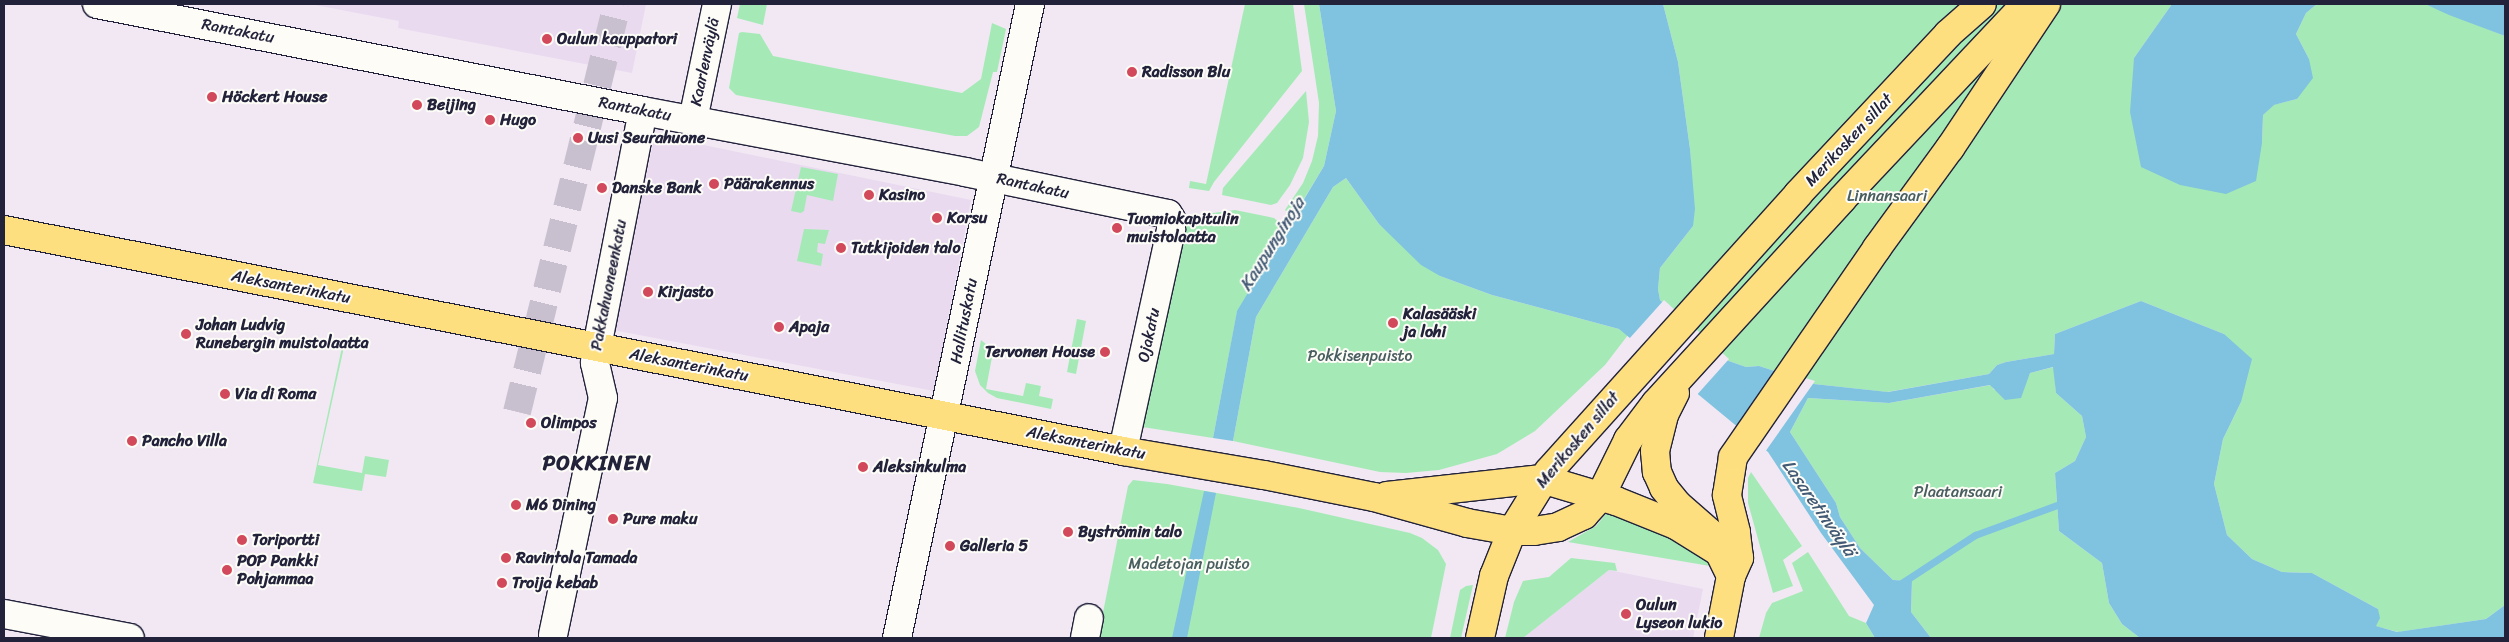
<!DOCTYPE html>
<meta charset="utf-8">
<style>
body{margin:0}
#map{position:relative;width:2509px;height:642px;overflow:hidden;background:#f1e8f3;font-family:Sriracha,sans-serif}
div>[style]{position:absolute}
.built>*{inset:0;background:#e9daf0}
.green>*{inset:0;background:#a5eab6}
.water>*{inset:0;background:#7fc3e0}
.pier>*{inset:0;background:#f1e8f3}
.stream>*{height:7px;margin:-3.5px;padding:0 3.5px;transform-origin:3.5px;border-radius:3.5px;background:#7fc3e0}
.minor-tunnel>*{height:28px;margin-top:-14px;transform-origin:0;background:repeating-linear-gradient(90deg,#c8c0ce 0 28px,transparent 0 42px)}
.roads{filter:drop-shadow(1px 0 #22223b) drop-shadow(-1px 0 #22223b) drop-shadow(0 1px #22223b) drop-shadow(0 -1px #22223b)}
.minor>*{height:28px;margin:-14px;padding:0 14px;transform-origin:14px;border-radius:14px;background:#fdfcf7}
.major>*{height:28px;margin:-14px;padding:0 14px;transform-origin:14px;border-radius:14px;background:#fedf80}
.dots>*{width:14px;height:14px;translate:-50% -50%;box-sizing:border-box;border:2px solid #fdfcf7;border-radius:50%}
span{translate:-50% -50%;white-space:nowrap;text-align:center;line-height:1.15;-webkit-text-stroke:4px #fdfcf7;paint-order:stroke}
.street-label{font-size:16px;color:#22223b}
.poi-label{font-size:16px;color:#22223b;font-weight:700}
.left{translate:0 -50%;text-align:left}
.right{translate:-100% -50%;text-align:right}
.park-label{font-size:16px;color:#495e60}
.water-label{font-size:18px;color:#435a75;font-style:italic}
.district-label{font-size:21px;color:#22223b;font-weight:700;letter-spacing:1px}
.frame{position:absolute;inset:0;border:5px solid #22223b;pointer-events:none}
</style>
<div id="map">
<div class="built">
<div style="clip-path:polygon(310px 4px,646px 4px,632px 73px,398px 28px,399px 21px)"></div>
<div style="clip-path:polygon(655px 135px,971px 200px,934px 391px,613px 330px)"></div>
<div style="clip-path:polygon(1609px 570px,1703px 589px,1693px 638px,1523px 638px)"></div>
</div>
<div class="green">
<div style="clip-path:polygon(740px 4px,767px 4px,763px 25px,737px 18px)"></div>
<div style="clip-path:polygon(1245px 4px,1293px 4px,1302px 71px,1214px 182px,1209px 191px,1189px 188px,1190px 181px,1206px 184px)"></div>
<div style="clip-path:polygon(1304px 4px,1319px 4px,1336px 111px,1324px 166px,1293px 217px,1285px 210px,1303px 183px,1312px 161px,1318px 136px,1319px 103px)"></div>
<div style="clip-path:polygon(1663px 4px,2172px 4px,2134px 58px,2262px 143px,2263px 115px,2273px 105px,2297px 99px,2309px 59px,2296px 34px,2306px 13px,2317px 4px,2425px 4px,2505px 36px,2505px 605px,2486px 619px,2398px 632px,2375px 626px,2378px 609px,2312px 573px,2282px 572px,2252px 559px,2227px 535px,2214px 484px,2223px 439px,2241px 402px,2224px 334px,2141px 301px,2055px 334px,2054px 354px,2006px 362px,1997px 365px,1989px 374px,1887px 392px,1814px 384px,1759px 366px,1746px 367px,1726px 360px,1660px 300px,1658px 289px,1660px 268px,1693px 226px,1690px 149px,1678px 62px)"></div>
<div style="clip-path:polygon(992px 23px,1006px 29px,997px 72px,993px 72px,979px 127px,967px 136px,955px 136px,736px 95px,729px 88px,739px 33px,742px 32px,760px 34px,773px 56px,962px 93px,981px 79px)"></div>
<div style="clip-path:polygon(1306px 91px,1309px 122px,1303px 158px,1290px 185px,1277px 203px,1271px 205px,1222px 195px,1223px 188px)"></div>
<div style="clip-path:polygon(801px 167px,838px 174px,833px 201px,807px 195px,804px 211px,801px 213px,791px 211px)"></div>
<div style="clip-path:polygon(1346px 178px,1379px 224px,1440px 276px,1492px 295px,1619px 329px,1628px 335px,1605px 365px,1535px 431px,1497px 454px,1439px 470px,1406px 473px,1380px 472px,1233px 441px,1256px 317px,1333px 187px)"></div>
<div style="clip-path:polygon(1235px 210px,1274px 218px,1287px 229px,1237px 312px,1213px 438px,1136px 426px,1181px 221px,1191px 216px)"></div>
<div style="clip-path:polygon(804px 229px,829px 230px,825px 244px,818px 243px,817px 252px,823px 254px,821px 266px,797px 261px)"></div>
<div style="clip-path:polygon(1077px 319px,1086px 321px,1076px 374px,1067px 372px)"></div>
<div style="clip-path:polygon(981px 340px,987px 345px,985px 356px,992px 357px,986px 389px,1023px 396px,1026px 383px,1041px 386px,1039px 396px,1053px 399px,1051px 409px,997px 398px,988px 393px,980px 385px,975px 371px)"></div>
<div style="clip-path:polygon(342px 347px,344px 347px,318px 465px,362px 473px,365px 456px,389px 460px,386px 477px,365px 474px,362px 491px,313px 483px)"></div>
<div style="clip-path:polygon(2054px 367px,2056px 393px,2082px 416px,2086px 437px,2075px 461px,2055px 473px,2059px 531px,2102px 563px,2109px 603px,2122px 624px,2140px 638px,1931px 638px,1911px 612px,1912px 581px,1893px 580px,1860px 548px,1840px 517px,1836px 503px,1790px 432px,1808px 398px,1889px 403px,1991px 385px,1994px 390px,2025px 384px,2030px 373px)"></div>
<div style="clip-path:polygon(1751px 472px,1802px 546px,1783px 560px,1793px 586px,1773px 593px,1748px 503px,1748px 478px)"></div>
<div style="clip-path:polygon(1133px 480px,1167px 484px,1299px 508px,1410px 533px,1422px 538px,1438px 550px,1446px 564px,1431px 638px,1098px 638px,1128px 486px)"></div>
<div style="clip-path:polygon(1609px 510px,1691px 548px,1700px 554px,1710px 566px,1568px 542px,1596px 526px)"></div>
<div style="clip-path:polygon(1808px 552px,1849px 616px,1866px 623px,1875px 638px,1759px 638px,1766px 613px,1772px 603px,1803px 591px,1792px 563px)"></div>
<div style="clip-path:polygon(1571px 558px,1615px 563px,1617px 571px,1609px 570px,1523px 638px,1505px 638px,1514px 602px,1523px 581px,1549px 577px)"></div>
<div style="clip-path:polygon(1473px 585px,1461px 638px,1450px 638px,1460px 590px,1466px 586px)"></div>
</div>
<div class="water">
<div style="clip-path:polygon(1319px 4px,1663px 4px,1678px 62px,1690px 149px,1695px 209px,1693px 226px,1660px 268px,1658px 289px,1660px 300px,1726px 360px,1746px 367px,1759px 366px,1814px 384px,1888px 392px,1989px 374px,1997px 365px,2006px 362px,2054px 354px,2055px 334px,2141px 301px,2224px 334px,2252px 359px,2241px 402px,2223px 439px,2214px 484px,2227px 535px,2252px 559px,2282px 572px,2312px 573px,2378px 609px,2380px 618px,2376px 626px,2397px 632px,2486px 619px,2505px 605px,2505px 638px,2140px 638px,2122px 624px,2109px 603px,2102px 563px,2059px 531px,2055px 473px,2075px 461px,2086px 437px,2082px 416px,2056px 393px,2053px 367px,2030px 373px,2021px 398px,2005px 400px,1990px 385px,1889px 403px,1808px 398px,1790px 432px,1836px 503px,1840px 517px,1860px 548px,1893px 580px,1912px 581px,1911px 612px,1931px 638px,1875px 638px,1866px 623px,1874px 605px,1821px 533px,1768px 452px,1619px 329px,1492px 295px,1440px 276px,1421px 265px,1379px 224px,1346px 178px,1333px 187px,1256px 317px,1233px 441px,1213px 438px,1237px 311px,1324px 166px,1336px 111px)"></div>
<div style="clip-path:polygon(2172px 4px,2317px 4px,2306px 13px,2296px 34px,2309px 59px,2313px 78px,2297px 99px,2274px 105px,2263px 115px,2262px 143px,2256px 181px,2226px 194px,2180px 185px,2141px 167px,2130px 112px,2134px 58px)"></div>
<div style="clip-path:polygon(2425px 4px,2505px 4px,2505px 36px,2449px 15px)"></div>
<div style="clip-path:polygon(1204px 491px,1216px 493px,1187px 638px,1172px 638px)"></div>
</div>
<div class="pier">
<div style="clip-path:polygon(1664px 300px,1729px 359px,1695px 397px,1629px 339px)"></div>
<div style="clip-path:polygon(1777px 369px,1815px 381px,1765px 452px,1735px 429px)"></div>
</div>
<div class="stream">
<div style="left:1900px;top:584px;width:90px;rotate:-33.2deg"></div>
<div style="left:1975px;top:535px;width:87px;rotate:-20.1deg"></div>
</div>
<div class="minor-tunnel">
<div style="left:517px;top:412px;width:420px;rotate:-76.2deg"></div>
</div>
<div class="roads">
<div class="minor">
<div style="left:97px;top:4px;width:556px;rotate:11.09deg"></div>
<div style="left:643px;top:111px;width:328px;rotate:10.7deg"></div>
<div style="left:965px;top:172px;width:207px;rotate:11.7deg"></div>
<div style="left:1168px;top:214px;width:6px;rotate:59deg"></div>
<div style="left:1171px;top:219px;width:11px;rotate:90deg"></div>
<div style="left:1171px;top:230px;width:226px;rotate:102.3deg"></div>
<div style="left:693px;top:120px;width:118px;rotate:-78.3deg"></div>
<div style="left:4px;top:614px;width:128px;rotate:10.8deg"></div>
<div style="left:553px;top:635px;width:242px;rotate:-78.1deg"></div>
<div style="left:603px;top:398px;width:36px;rotate:-103deg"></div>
<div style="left:595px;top:363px;width:16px;rotate:-83deg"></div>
<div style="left:597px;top:347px;width:240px;rotate:-79deg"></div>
<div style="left:897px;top:638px;width:648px;rotate:-78.15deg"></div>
<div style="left:1085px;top:638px;width:20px;rotate:-79deg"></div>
</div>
<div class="major">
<div style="left:4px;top:230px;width:1141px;rotate:11.17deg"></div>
<div style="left:1123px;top:451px;width:143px;rotate:9.7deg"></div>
<div style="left:1264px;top:475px;width:112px;rotate:11.3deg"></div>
<div style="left:1374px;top:497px;width:97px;rotate:15.6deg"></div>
<div style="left:1467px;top:523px;width:46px;rotate:10.1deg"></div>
<div style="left:1512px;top:531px;width:22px"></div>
<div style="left:1534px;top:531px;width:24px;rotate:-9deg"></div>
<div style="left:1558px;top:527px;width:29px;rotate:-25deg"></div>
<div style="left:1584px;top:515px;width:24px;rotate:-48deg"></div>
<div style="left:1600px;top:497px;width:64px;rotate:-63.8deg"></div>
<div style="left:1628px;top:440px;width:46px;rotate:-52.9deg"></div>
<div style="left:1656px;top:403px;width:277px;rotate:-47.6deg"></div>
<div style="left:1843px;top:198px;width:267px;rotate:-46.7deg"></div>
<div style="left:1675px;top:393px;width:25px;rotate:117deg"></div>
<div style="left:1664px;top:415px;width:37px;rotate:104deg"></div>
<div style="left:1655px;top:451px;width:21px;rotate:85deg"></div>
<div style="left:1657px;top:472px;width:17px;rotate:66deg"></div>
<div style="left:1664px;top:488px;width:22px;rotate:51deg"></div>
<div style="left:1678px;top:505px;width:43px;rotate:41.2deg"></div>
<div style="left:1710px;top:533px;width:48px;rotate:64deg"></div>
<div style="left:1731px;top:576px;width:63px;rotate:101deg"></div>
<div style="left:1387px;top:496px;width:156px;rotate:-6.3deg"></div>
<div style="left:1542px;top:479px;width:77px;rotate:16.6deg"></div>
<div style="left:1616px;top:501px;width:65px;rotate:21.8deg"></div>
<div style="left:1676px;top:525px;width:53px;rotate:31.9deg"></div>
<div style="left:1731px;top:576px;width:20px;rotate:-66deg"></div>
<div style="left:1739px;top:558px;width:26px;rotate:-97deg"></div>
<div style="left:1736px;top:532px;width:38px;rotate:-104deg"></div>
<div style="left:1727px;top:495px;width:38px;rotate:-81deg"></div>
<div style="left:1733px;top:457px;width:254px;rotate:-55.4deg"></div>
<div style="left:1877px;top:248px;width:124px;rotate:-53.9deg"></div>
<div style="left:1950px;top:148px;width:173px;rotate:-56.3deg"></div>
<div style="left:1480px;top:638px;width:64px;rotate:-77.3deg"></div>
<div style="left:1494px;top:576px;width:48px;rotate:-68.2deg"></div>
<div style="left:1512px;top:531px;width:70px;rotate:-58.3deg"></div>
<div style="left:1549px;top:471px;width:372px;rotate:-48deg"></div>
<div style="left:1798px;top:194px;width:219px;rotate:-46.8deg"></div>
<div style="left:1948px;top:34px;width:45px;rotate:-41.4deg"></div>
</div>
</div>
<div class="dots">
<div style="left:547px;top:39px;background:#d1495b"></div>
<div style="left:1132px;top:72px;background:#d1495b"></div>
<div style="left:212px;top:97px;background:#d1495b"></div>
<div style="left:417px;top:105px;background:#d1495b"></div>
<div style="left:490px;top:120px;background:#d1495b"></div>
<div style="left:578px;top:138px;background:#d1495b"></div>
<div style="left:714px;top:184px;background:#d1495b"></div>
<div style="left:602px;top:188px;background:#d1495b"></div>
<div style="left:869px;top:195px;background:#d1495b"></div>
<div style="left:937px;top:218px;background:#d1495b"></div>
<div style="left:1117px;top:228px;background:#d1495b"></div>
<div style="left:841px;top:248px;background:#d1495b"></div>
<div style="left:648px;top:292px;background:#d1495b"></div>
<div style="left:1393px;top:323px;background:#d1495b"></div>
<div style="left:779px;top:327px;background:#d1495b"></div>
<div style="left:186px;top:334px;background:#d1495b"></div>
<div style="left:1105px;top:352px;background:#d1495b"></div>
<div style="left:225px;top:394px;background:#d1495b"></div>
<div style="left:531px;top:423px;background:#d1495b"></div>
<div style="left:132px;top:441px;background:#d1495b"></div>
<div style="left:863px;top:467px;background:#d1495b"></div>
<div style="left:516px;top:505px;background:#d1495b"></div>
<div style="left:613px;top:519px;background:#d1495b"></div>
<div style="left:1068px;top:532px;background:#d1495b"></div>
<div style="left:242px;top:540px;background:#d1495b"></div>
<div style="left:950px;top:546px;background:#d1495b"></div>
<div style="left:506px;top:558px;background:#d1495b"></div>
<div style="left:227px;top:570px;background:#d1495b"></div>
<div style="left:502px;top:583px;background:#d1495b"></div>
<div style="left:1626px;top:614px;background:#d1495b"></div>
</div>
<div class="street-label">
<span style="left:238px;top:31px;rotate:11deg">Rantakatu</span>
<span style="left:705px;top:62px;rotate:-78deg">Kaarlenväylä</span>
<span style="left:635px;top:109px;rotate:11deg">Rantakatu</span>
<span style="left:1849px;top:140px;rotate:-47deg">Merikosken sillat</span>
<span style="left:1033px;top:186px;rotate:12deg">Rantakatu</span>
<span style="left:609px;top:285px;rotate:-79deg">Pakkahuoneenkatu</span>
<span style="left:291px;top:287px;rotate:11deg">Aleksanterinkatu</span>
<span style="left:964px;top:321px;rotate:-79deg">Hallituskatu</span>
<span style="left:1149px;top:335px;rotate:-78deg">Ojakatu</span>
<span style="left:689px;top:365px;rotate:11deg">Aleksanterinkatu</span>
<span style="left:1578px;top:440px;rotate:-50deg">Merikosken sillat</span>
<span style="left:1086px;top:443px;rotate:11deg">Aleksanterinkatu</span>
</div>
<div class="poi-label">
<span class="left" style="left:557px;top:39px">Oulun kauppatori</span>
<span class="left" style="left:1142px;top:72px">Radisson Blu</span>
<span class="left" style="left:222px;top:97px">Höckert House</span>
<span class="left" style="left:427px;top:105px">Beijing</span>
<span class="left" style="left:500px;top:120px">Hugo</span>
<span class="left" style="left:588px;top:138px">Uusi Seurahuone</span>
<span class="left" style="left:724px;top:184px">Päärakennus</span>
<span class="left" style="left:612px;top:188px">Danske Bank</span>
<span class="left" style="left:879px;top:195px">Kasino</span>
<span class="left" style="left:947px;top:218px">Korsu</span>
<span class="left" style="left:1127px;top:228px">Tuomiokapitulin<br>muistolaatta</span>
<span class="left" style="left:851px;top:248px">Tutkijoiden talo</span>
<span class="left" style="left:658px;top:292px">Kirjasto</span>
<span class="left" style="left:1403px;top:323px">Kalasääski<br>ja lohi</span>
<span class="left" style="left:196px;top:334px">Johan Ludvig<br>Runebergin muistolaatta</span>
<span class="left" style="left:789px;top:327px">Apaja</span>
<span class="right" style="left:1095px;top:352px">Tervonen House</span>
<span class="left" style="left:235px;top:394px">Via di Roma</span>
<span class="left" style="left:541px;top:423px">Olimpos</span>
<span class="left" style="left:142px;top:441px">Pancho Villa</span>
<span class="left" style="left:873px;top:467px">Aleksinkulma</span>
<span class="left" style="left:526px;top:505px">M6 Dining</span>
<span class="left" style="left:623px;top:519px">Pure maku</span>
<span class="left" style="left:1078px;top:532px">Byströmin talo</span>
<span class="left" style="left:252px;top:540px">Toriportti</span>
<span class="left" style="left:960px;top:546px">Galleria 5</span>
<span class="left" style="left:516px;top:558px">Ravintola Tamada</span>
<span class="left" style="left:237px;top:570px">POP Pankki<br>Pohjanmaa</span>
<span class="left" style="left:512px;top:583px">Troija kebab</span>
<span class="left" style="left:1636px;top:614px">Oulun<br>Lyseon lukio</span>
</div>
<div class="park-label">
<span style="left:1887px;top:196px">Linnansaari</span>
<span style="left:1360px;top:356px">Pokkisenpuisto</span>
<span style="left:1958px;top:492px">Plaatansaari</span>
<span style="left:1189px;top:564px">Madetojan puisto</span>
</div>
<div class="water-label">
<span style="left:1272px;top:244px;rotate:-58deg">Kaupunginoja</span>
<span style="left:1819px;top:508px;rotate:55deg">Lasaretinväylä</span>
</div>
<div class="district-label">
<span style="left:597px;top:463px">POKKINEN</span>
</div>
<div class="frame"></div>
</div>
